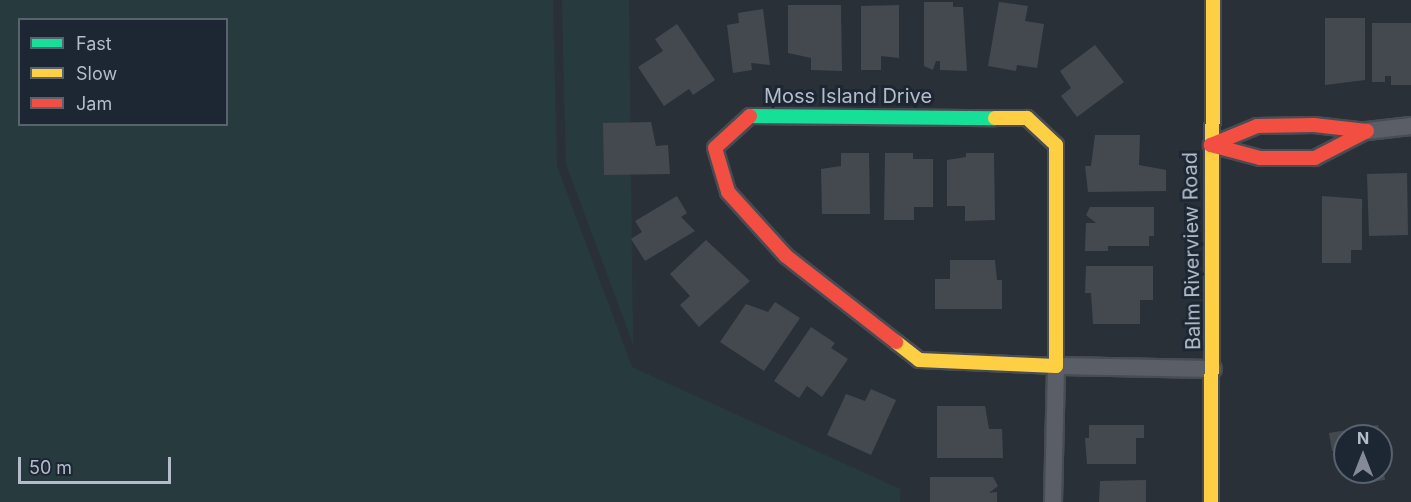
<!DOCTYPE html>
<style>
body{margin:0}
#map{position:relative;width:1411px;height:502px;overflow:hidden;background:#2a3038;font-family:Inter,sans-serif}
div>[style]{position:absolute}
.green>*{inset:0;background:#273a3e}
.building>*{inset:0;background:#444950}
.roads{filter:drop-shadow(2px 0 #484c53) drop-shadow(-2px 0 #484c53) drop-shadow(0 2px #484c53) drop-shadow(0 -2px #484c53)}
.street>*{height:16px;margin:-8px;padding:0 8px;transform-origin:8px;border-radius:8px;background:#5a5e66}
.fast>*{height:14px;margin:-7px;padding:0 7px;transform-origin:7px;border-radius:7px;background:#16e098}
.slow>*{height:14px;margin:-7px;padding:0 7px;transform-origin:7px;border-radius:7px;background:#ffcf43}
.jam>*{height:14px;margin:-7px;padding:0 7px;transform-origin:7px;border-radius:7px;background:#f24e42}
span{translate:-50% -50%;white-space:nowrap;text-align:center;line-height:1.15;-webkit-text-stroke:6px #1d2633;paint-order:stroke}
.street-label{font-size:20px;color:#b4bcc9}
.legend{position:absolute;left:18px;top:18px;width:210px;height:108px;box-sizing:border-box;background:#1d2633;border:2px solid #59626f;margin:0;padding:8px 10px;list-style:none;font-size:18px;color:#b4bcc9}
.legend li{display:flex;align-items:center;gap:12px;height:30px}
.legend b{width:30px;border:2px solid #59626f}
.north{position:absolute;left:1333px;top:424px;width:60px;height:60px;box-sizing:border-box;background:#1d2633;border:2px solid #59626f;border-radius:50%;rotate:0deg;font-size:16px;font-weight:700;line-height:24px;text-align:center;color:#b4bcc9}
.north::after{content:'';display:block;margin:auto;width:21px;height:27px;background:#848b96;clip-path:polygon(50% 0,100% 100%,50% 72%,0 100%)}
.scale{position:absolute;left:18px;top:457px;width:153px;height:27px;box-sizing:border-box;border:3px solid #b4bcc9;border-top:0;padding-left:8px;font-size:18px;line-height:21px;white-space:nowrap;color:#b4bcc9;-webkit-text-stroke:4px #1d2633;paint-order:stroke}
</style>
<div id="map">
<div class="green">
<div style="clip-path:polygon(evenodd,0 0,553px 0,557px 166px,632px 367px,900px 489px,900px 502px,0 502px,0 0,20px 20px,226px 20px,226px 124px,20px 124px,20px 20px)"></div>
<div style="clip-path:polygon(562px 0,629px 0,633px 344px,566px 164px)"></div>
</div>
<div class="building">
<div style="clip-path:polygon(924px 2px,953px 2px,953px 7px,963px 7px,967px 71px,940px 70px,940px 61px,936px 61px,933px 70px,924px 66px)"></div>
<div style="clip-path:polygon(999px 2px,1028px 6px,1025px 21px,1044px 24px,1037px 68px,1017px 65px,1016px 71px,988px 66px)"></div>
<div style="clip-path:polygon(788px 5px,841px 5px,842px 71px,811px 70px,811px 58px,788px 53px)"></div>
<div style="clip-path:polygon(899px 5px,899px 58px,881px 56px,881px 70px,861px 70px,861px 6px)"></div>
<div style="clip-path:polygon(763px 9px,770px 65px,751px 63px,752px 70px,733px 73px,727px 25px,739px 23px,738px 13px)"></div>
<div style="clip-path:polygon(1325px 18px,1365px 18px,1365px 80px,1325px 85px)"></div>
<div style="clip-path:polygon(1372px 23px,1411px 23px,1411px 85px,1391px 85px,1391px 76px,1385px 76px,1385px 82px,1372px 82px)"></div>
<div style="clip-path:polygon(677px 24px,715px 80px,693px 95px,689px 89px,664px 106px,638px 67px,663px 51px,655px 39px)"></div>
<div style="clip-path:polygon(1095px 45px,1124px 82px,1077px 117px,1061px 96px,1071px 88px,1060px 71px)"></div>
<div style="clip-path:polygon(651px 122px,656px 146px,668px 145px,670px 174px,604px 175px,603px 123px)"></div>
<div style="clip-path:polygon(1095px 135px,1140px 135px,1139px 165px,1166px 170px,1166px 191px,1088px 192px,1085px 166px,1091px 166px)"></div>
<div style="clip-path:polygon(841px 153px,869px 153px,870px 214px,822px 214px,821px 169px,841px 166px)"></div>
<div style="clip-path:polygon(885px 153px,913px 153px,913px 159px,933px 159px,933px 207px,914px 207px,914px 220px,884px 220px)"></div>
<div style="clip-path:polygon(966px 153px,994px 153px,995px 220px,965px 221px,965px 206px,947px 206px,947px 160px,966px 157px)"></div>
<div style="clip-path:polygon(1407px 173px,1408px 235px,1369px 236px,1367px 174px)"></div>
<div style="clip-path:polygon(677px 196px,687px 213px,681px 217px,695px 231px,645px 261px,631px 239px,642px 232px,635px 221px)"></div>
<div style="clip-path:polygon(1322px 196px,1362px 199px,1362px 250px,1351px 250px,1351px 263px,1322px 263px)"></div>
<div style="clip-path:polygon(1090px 207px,1154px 207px,1154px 236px,1149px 236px,1149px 246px,1108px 246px,1108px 251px,1085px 251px,1086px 223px,1096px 223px,1086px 215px)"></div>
<div style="clip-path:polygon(706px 240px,750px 281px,699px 327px,680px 305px,690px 296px,670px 274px)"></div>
<div style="clip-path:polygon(950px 260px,995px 260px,997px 280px,1002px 280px,1002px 309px,935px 309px,935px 279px,950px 279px)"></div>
<div style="clip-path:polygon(1086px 266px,1153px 266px,1153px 300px,1140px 300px,1140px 324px,1093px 324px,1091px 293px,1085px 293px)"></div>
<div style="clip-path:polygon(775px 302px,800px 318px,764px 371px,720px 342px,746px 304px,768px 312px)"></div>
<div style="clip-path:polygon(811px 327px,835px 343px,831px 348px,848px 359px,822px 397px,807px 386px,799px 398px,774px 381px)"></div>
<div style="clip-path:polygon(871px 389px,896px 400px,871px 455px,827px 435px,846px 394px,865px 401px)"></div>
<div style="clip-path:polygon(937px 406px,985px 406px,989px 429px,1002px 429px,1003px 458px,937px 458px)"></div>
<div style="clip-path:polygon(1089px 425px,1144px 425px,1144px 438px,1136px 438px,1136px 464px,1087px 464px,1085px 438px,1089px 438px)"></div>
<div style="clip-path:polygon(1378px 425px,1380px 436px,1345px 436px,1345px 450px,1332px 451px,1329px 433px)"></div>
<div style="clip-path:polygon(1382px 458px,1385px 480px,1370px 482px,1369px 475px,1355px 476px,1355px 472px,1381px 472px)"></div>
<div style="clip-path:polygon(930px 477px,993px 477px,998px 486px,989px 493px,997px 492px,997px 502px,930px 502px)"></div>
<div style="clip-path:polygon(1146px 480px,1146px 502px,1099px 502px,1100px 481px)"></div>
</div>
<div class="roads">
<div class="street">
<div style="left:1367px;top:131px;width:44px;rotate:-6.5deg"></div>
<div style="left:1053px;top:502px;width:136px;rotate:-88.7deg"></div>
<div style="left:1056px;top:366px;width:157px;rotate:1.1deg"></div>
</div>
<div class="fast">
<div style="left:750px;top:116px;width:245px;rotate:0.5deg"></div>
</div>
<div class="slow">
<div style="left:896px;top:342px;width:29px;rotate:38deg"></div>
<div style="left:919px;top:360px;width:137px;rotate:2.5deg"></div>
<div style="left:1056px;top:366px;width:221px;rotate:-90deg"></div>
<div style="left:1056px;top:145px;width:40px;rotate:-137deg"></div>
<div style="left:1027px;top:118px;width:32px;rotate:180deg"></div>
<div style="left:1211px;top:502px;width:502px;rotate:-89.77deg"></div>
</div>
<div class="jam">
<div style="left:750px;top:116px;width:47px;rotate:137.6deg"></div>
<div style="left:715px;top:148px;width:46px;rotate:73.5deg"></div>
<div style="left:728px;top:192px;width:86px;rotate:47.8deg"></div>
<div style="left:786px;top:256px;width:140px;rotate:38deg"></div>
<div style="left:1314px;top:125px;width:53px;rotate:6.5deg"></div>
<div style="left:1367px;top:131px;width:59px;rotate:152.6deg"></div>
<div style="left:1315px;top:158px;width:55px;rotate:180deg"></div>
<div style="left:1260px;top:158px;width:51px;rotate:-165.1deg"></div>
<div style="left:1211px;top:145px;width:50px;rotate:-22.4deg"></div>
<div style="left:1257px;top:126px;width:57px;rotate:-1deg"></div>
</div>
</div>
<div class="street-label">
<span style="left:848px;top:96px">Moss Island Drive</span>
<span style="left:1192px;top:251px;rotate:-91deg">Balm Riverview Road</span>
</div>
<ul class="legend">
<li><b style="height:8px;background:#16e098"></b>Fast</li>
<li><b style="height:8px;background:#ffcf43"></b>Slow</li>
<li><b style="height:8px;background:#f24e42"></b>Jam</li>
</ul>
<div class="north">N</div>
<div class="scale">50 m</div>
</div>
